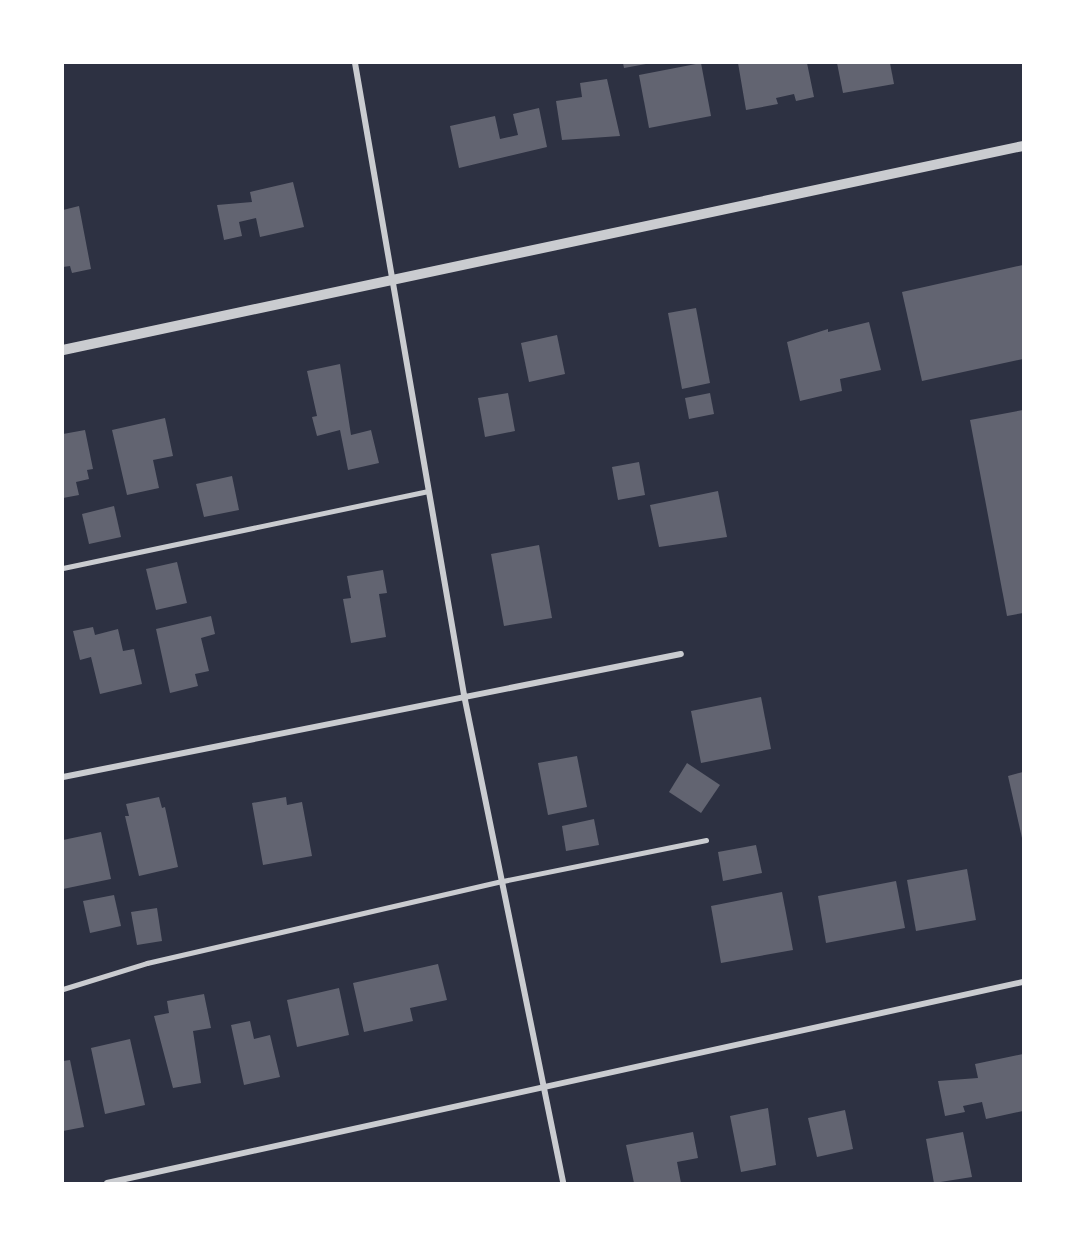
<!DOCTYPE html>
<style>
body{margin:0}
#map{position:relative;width:1086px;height:1246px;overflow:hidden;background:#2d3142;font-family:Signika,sans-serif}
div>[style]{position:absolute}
.building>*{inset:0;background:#626471}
.service>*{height:4.5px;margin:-2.25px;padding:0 2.25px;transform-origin:2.25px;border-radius:2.25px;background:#caccd0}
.minor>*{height:6px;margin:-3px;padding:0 3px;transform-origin:3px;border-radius:3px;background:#caccd0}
.tertiary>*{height:10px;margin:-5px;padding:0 5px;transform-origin:5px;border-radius:5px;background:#caccd0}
span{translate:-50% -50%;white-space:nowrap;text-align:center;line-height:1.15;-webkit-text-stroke:4.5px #fff;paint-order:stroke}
.frame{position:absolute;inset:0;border:64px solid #fff;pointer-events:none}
</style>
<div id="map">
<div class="building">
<div style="clip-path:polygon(623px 63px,646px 63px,646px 64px,624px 68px)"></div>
<div style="clip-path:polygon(701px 63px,711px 116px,649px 128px,639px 75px)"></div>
<div style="clip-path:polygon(738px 63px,807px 63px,814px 97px,796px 101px,794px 94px,776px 98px,778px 104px,746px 110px)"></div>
<div style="clip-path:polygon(837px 63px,890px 63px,894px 84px,843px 93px)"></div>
<div style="clip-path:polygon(607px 79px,620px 136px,562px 140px,556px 101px,582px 97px,580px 83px)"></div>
<div style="clip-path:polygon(539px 108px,547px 147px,459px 168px,450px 126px,495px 116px,500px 139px,518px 135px,513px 114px)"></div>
<div style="clip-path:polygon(293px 182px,304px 227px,260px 237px,256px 218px,239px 222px,242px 236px,224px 240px,217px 205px,252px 202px,250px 192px)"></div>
<div style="clip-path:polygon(79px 206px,91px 269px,72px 273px,70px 266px,63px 267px,63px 210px)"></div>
<div style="clip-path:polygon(1023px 265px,1023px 359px,922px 381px,902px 292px)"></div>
<div style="clip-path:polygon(696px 308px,710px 383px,682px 389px,668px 313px)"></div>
<div style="clip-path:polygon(869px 322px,881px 370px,840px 379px,842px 391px,800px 401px,787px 342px,828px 329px,828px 332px)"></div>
<div style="clip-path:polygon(557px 335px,565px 374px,529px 382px,521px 343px)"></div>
<div style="clip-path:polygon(340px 364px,351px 435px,371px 430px,379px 463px,348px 470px,340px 430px,317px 436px,312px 417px,317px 416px,307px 371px)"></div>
<div style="clip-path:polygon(508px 393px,515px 431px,485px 437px,478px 398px)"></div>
<div style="clip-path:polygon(710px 393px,714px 414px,689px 419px,685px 398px)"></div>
<div style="clip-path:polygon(1023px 410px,1023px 613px,1007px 616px,970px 420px)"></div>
<div style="clip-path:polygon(165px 418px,173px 456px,153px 460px,159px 488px,127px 495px,112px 430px)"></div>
<div style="clip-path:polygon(85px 430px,93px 469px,87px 470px,89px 479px,76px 482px,79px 495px,63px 498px,63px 434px)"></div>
<div style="clip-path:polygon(639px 462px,645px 495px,618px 500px,612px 467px)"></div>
<div style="clip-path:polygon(232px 476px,239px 510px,204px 517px,196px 484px)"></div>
<div style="clip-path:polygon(718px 491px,727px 537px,659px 547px,650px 505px)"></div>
<div style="clip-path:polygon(114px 506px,121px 537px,89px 544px,82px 514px)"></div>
<div style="clip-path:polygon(539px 545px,552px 618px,504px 626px,491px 554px)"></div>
<div style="clip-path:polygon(177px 562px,187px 603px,156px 610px,146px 569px)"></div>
<div style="clip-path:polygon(383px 570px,387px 593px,379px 594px,386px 637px,351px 643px,343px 599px,351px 598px,347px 576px)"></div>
<div style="clip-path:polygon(211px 616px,215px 634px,201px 638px,209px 671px,195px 674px,198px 686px,170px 693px,156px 629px)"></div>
<div style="clip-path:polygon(93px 627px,95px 635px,118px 629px,123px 651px,134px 649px,142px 684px,100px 694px,91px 657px,80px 660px,73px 631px)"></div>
<div style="clip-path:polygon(761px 697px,771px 749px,701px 763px,691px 711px)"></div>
<div style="clip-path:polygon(577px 756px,587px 807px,548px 815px,538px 763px)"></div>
<div style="clip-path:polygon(687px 763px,720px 785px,701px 813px,669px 792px)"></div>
<div style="clip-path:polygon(1023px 772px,1023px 838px,1022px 838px,1008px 776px)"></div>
<div style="clip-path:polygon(159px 797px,162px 808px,165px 807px,178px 867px,139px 876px,125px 816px,129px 816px,126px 804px)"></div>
<div style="clip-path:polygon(286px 797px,287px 805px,302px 802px,312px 856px,263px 865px,252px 803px)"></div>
<div style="clip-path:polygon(594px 819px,599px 845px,566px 851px,562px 826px)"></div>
<div style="clip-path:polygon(101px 832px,111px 879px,63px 889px,63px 840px)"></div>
<div style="clip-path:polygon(756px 845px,762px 873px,723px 881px,718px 852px)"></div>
<div style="clip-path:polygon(967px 869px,976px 920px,916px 931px,907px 880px)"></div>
<div style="clip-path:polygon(896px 881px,905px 928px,826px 943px,818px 896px)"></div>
<div style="clip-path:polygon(782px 892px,793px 950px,721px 963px,711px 906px)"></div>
<div style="clip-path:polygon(114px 895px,121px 926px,90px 933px,83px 901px)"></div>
<div style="clip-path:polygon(157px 908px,162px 941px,137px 945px,131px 912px)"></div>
<div style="clip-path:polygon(438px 964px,447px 1000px,410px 1008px,413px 1021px,364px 1032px,353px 983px)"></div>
<div style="clip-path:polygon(339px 988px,349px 1035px,297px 1047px,287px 1000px)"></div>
<div style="clip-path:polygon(204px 994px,211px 1028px,193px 1031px,201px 1083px,173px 1088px,154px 1016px,169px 1013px,167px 1001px)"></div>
<div style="clip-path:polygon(250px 1021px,254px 1039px,270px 1035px,280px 1077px,244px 1085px,231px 1025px)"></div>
<div style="clip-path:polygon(130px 1039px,145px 1105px,105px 1114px,91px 1048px)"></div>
<div style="clip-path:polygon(1023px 1054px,1023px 1111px,986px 1119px,982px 1102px,963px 1106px,965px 1112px,945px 1116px,938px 1081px,978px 1078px,975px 1064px)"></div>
<div style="clip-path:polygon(70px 1060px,84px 1127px,63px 1131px,63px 1061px)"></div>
<div style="clip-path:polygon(768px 1108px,776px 1165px,741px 1172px,730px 1116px)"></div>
<div style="clip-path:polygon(845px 1110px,853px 1149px,817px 1157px,808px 1118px)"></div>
<div style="clip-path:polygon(693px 1132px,698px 1158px,677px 1162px,681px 1183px,634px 1183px,626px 1145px)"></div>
<div style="clip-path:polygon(963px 1132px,972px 1177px,934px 1183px,926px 1139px)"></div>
</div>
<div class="service">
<div style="left:63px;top:568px;width:373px;rotate:-11.9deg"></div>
<div style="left:63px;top:989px;width:88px;rotate:-17.2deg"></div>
<div style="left:147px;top:963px;width:365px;rotate:-13deg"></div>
<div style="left:503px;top:881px;width:207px;rotate:-11.4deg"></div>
</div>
<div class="minor">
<div style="left:355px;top:63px;width:641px;rotate:80.21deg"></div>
<div style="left:464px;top:695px;width:498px;rotate:78.5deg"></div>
<div style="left:63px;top:777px;width:630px;rotate:-11.26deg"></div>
<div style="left:107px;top:1183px;width:938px;rotate:-12.38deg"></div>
</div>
<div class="tertiary">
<div style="left:63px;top:350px;width:981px;rotate:-12deg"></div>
</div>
<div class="frame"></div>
</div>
